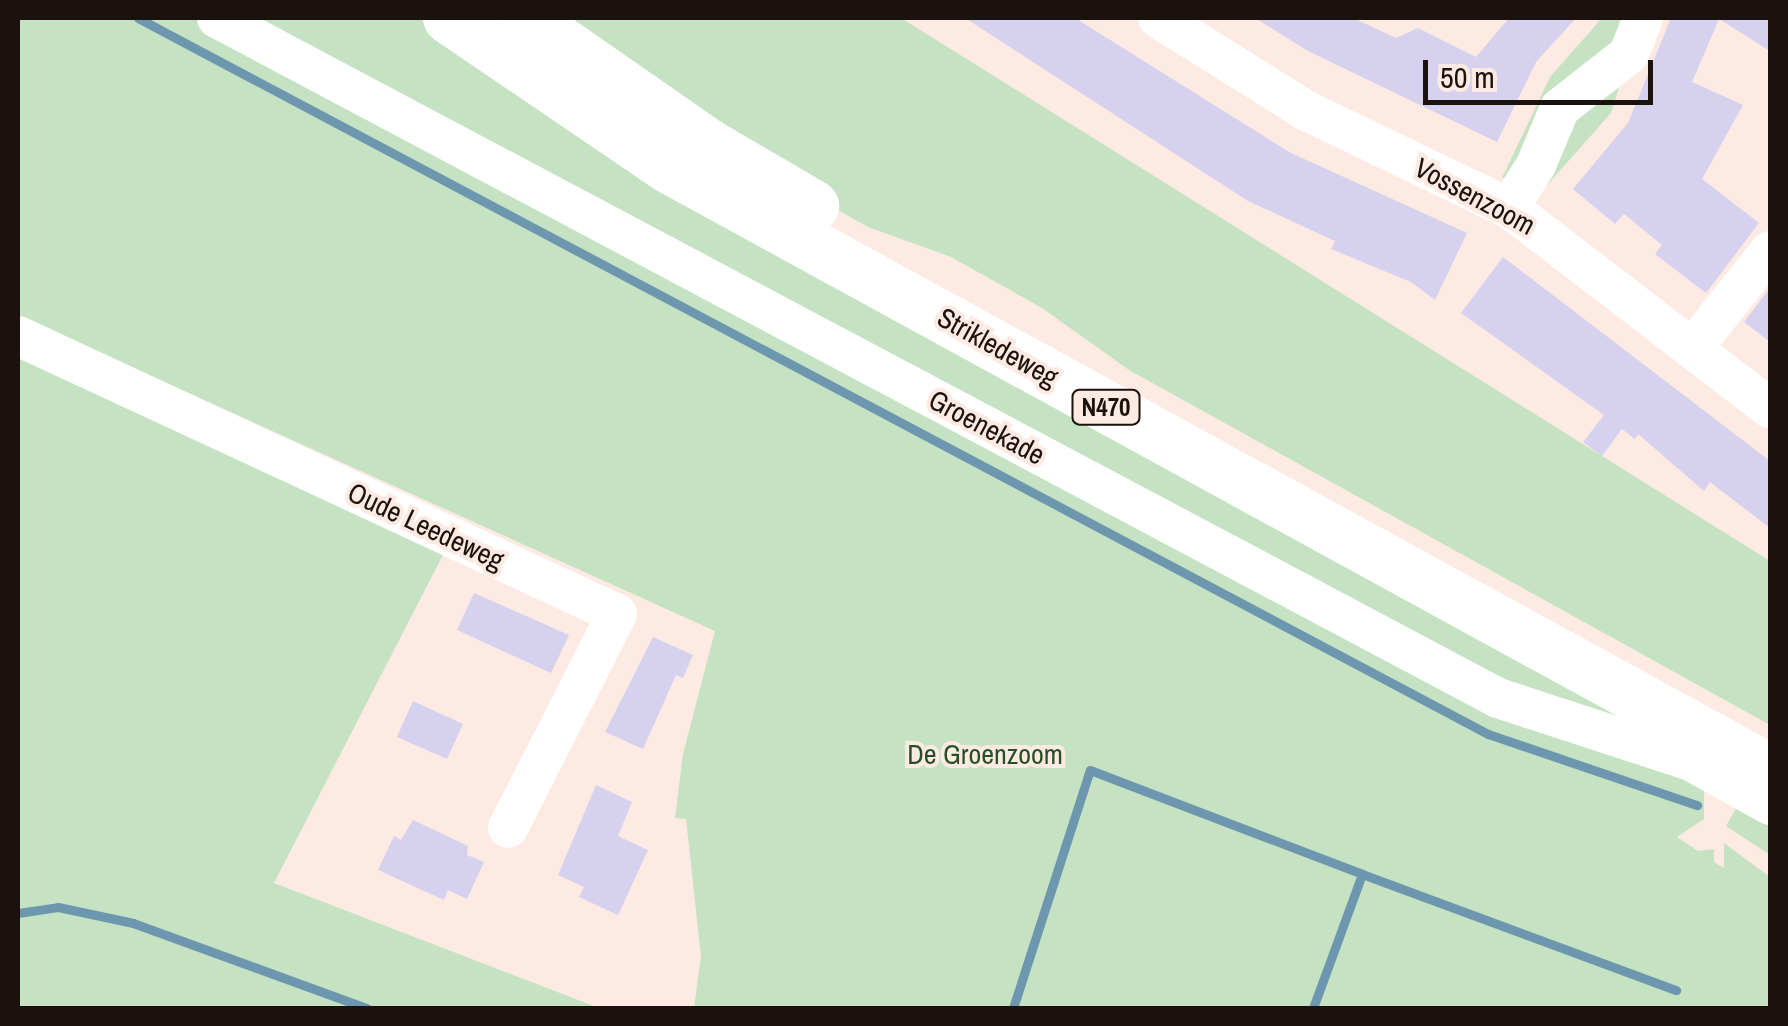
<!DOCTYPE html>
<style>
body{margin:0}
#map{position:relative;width:1788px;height:1026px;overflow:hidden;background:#fdeae2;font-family:"Archivo Narrow",sans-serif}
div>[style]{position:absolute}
.green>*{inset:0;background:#c5e2c2}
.stream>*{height:9px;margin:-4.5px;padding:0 4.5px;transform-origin:4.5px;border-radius:4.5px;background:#6d97ae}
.building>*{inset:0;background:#d5d1ee}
.minor>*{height:40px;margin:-20px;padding:0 20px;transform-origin:20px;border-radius:20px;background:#fff}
.major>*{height:52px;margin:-26px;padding:0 26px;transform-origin:26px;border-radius:26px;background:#fff}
span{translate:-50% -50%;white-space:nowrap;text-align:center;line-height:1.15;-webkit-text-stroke:8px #fdeae2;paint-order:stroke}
.shield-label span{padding:2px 8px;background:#fdeae2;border:2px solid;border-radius:8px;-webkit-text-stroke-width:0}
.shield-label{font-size:25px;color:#1b110d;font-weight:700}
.street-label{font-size:28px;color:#1b110d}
.park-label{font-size:28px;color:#255023}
.frame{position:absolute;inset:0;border:20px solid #1b110d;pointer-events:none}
.scale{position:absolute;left:1423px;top:60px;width:230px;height:45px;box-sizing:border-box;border:5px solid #1b110d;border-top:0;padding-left:12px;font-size:30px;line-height:35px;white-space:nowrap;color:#1b110d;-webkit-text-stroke:8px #fdeae2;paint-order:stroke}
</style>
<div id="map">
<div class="green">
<div style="clip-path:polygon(18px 18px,193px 18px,479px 168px,1704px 783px,1704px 819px,1677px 837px,1698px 851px,1714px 849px,1714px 862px,1724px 868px,1724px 843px,1770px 877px,1770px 1008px,694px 1008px,701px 956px,686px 819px,675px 818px,683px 754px,715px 631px,18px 316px)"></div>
<div style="clip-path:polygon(242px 18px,423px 18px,518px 95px,644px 180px,1770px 778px,1559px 709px)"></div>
<div style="clip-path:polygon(557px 18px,901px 18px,1770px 561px,1770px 725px,1129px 370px,1042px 308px,951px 257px,868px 227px,806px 192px)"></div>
<div style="clip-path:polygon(1602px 18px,1634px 18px,1515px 179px,1502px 178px,1550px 77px)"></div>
<div style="clip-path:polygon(1619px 87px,1611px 113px,1532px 202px,1568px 118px)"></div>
<div style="clip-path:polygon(18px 356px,445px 551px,274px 883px,599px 1008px,18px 1008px)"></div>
<div style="clip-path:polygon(1738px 805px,1770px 819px,1770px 855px,1726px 826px)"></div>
</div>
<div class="stream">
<div style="left:138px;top:18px;width:1528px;rotate:27.94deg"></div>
<div style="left:1488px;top:734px;width:221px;rotate:18.8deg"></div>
<div style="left:18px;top:913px;width:40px;rotate:-8.5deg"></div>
<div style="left:58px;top:907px;width:77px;rotate:12deg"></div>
<div style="left:133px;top:923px;width:249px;rotate:20deg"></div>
<div style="left:1013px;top:1008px;width:250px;rotate:-72.1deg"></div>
<div style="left:1090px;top:770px;width:291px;rotate:20.9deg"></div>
<div style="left:1313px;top:1008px;width:143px;rotate:-69.9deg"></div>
<div style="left:1362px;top:874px;width:335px;rotate:20.3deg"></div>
</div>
<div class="building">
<div style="clip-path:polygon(965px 18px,1075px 18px,1291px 153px,1467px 233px,1435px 300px,1411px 282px,1331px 249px,1335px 241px,1248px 201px)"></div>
<div style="clip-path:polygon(1255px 18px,1353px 18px,1396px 38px,1418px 28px,1476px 57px,1509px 18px,1576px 18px,1536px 62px,1497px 142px,1308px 51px)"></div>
<div style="clip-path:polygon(1671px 18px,1770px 18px,1770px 51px,1719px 19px,1692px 82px,1743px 105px,1702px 179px,1759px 223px,1706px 293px,1655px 254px,1662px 245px,1624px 214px,1615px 224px,1573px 189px,1628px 123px)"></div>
<div style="clip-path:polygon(1503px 257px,1770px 461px,1770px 528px,1710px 482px,1704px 491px,1638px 434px,1635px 439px,1622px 429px,1602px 456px,1583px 442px,1604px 415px,1461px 313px)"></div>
<div style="clip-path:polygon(1770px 288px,1770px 342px,1744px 322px)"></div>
<div style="clip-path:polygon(474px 593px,569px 635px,551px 673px,457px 630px)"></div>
<div style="clip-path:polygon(653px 637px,693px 655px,683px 678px,676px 675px,643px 749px,605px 732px)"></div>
<div style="clip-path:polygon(413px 701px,463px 724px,447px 759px,397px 737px)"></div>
<div style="clip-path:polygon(596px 785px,632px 802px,618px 836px,648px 850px,618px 915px,579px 897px,584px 887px,558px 875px)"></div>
<div style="clip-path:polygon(413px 820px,468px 846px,467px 855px,484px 862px,467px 899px,448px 890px,444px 900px,378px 870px,394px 836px,401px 840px)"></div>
</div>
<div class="minor">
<div style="left:217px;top:18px;width:1450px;rotate:27.96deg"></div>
<div style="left:1498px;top:698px;width:203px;rotate:18.1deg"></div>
<div style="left:1691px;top:761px;width:90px;rotate:29.1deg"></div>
<div style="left:1158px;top:18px;width:176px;rotate:32deg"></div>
<div style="left:1307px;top:111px;width:224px;rotate:25.7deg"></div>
<div style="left:1509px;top:208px;width:329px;rotate:37.5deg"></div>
<div style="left:1509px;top:208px;width:51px;rotate:-57.9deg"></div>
<div style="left:1536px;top:165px;width:62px;rotate:-67.2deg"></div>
<div style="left:1560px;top:108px;width:88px;rotate:-38deg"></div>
<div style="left:1629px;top:54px;width:39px;rotate:-69deg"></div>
<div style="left:18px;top:336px;width:660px;rotate:24.9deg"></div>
<div style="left:617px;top:614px;width:240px;rotate:117deg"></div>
<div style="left:1692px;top:349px;width:125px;rotate:-51.5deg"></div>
</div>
<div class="major">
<div style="left:449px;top:18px;width:265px;rotate:34.2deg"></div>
<div style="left:668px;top:167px;width:1256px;rotate:28.69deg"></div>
<div style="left:526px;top:18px;width:221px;rotate:34.8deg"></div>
<div style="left:707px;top:144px;width:123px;rotate:30.3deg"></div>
</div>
<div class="shield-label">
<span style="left:1106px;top:407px">N470</span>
</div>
<div class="street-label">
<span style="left:1475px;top:196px;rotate:28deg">Vossenzoom</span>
<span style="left:998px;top:347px;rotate:29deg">Strikledeweg</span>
<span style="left:987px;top:427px;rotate:28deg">Groenekade</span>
<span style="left:426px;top:526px;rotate:25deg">Oude Leedeweg</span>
</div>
<div class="park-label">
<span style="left:985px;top:754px">De Groenzoom</span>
</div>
<div class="frame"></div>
<div class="scale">50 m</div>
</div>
